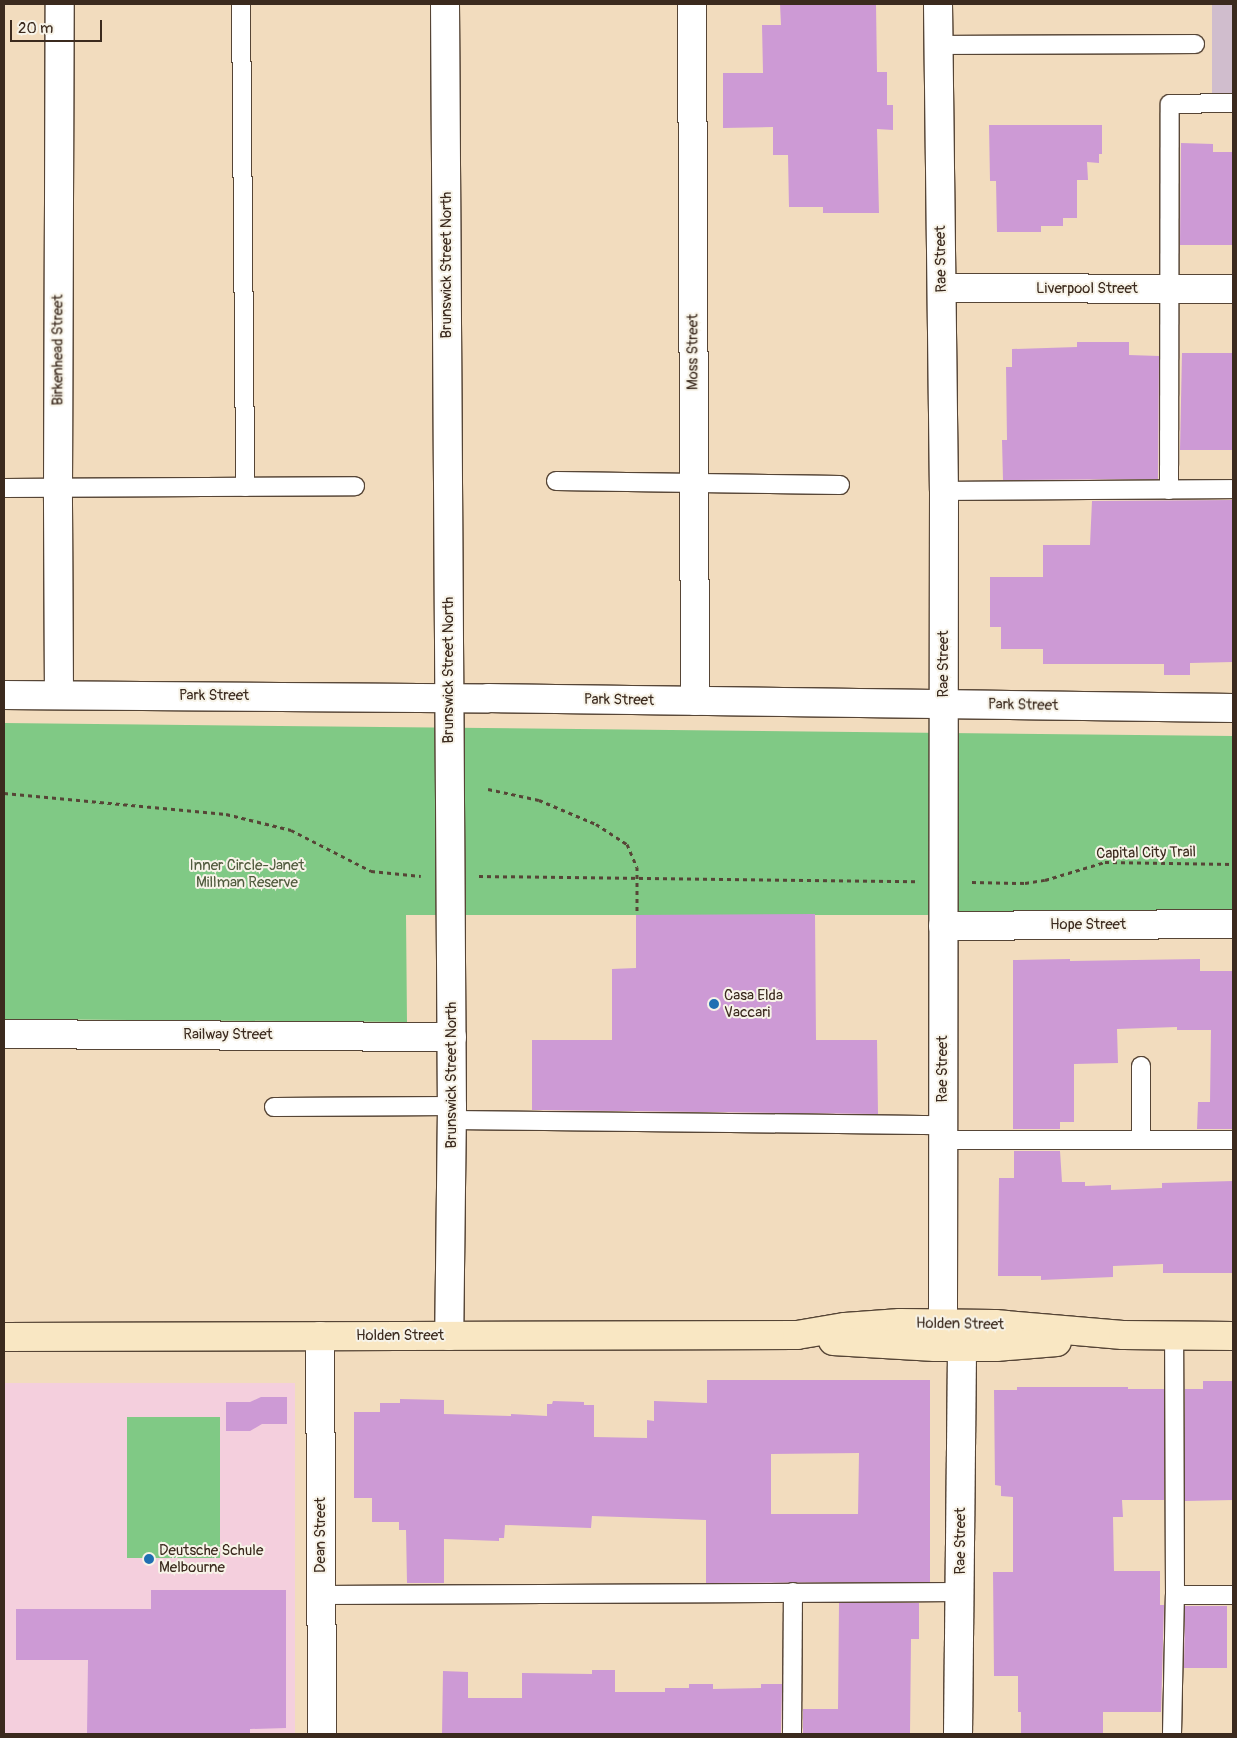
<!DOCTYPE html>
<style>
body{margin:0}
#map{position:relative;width:1237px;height:1738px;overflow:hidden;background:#f2dcbe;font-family:Pangolin,sans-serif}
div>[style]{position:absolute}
.built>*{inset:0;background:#f4cfdd}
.industrial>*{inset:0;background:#d0bdcd}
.green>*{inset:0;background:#80c985}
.building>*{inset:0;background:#cd9ad5}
.path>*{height:3px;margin-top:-1.5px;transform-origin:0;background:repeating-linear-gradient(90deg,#564536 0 4px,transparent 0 8px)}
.roads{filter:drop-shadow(1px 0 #564536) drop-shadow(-1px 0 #564536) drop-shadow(0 1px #564536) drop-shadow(0 -1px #564536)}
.lane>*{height:18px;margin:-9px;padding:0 9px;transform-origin:9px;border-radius:9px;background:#fff}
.street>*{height:28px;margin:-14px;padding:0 14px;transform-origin:14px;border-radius:14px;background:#fff}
.secondary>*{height:28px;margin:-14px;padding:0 14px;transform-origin:14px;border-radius:14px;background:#f9e7c3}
.dots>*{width:14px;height:14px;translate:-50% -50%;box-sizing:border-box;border:2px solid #f7f3e8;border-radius:50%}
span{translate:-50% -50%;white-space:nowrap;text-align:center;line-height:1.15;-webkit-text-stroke:4px #f7f3e8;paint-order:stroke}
.street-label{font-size:15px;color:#3b2a1e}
.park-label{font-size:15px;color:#505a3d}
.poi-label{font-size:15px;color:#3b2a1e}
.left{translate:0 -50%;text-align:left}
.frame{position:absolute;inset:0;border:5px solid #3b2a1e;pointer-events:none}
.scale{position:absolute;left:10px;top:20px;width:92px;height:22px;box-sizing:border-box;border:2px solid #3b2a1e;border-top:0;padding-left:6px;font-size:15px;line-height:18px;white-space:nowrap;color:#3b2a1e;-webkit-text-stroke:4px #f7f3e8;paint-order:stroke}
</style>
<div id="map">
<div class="built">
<div style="clip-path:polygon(4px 1383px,295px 1383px,295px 1734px,4px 1734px)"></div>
</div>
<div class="industrial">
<div style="clip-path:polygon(1212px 4px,1233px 4px,1233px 96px,1212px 97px)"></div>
</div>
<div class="green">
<div style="clip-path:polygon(4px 723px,1233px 736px,1233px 915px,406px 915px,407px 1022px,4px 1019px)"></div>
<div style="clip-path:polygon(127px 1417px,220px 1417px,220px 1558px,127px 1558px)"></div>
</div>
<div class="building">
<div style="clip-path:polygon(780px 4px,876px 4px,877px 72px,887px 72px,887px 105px,893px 105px,893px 130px,877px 129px,879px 213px,823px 213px,823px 207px,789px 207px,788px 155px,773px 155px,773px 127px,723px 128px,723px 73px,763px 73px,762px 25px,781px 25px)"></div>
<div style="clip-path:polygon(989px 125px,1102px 125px,1102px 154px,1099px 154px,1099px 163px,1087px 162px,1088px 180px,1077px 180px,1077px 218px,1063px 218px,1063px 226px,1041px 226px,1041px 232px,997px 232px,996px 181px,990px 181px)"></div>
<div style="clip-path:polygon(1181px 143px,1213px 144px,1213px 152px,1233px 152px,1233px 245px,1180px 245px)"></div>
<div style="clip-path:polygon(1077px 342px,1129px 342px,1129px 355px,1159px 356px,1158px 479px,1003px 480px,1002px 440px,1007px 440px,1006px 367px,1012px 367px,1012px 349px,1077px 347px)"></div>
<div style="clip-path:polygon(1182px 353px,1233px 353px,1233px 450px,1180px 450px)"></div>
<div style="clip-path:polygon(1233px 500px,1233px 662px,1190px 663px,1190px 675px,1164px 675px,1164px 664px,1043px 664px,1043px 649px,1001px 649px,1001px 627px,990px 627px,990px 577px,1043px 577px,1043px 545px,1090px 545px,1092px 501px)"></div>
<div style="clip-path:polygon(815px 914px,816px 1040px,877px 1040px,878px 1114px,532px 1110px,532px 1040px,612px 1040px,612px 969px,636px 968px,636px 915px)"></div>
<div style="clip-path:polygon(1070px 959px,1070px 961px,1200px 959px,1200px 971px,1233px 971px,1233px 1129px,1197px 1129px,1198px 1102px,1210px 1102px,1211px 1030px,1177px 1030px,1177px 1027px,1117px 1029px,1118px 1063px,1074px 1064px,1074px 1122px,1060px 1122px,1060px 1129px,1013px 1129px,1013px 960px)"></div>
<div style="clip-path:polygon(1014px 1151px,1060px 1151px,1062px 1182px,1085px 1182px,1085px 1186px,1111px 1185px,1111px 1190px,1162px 1188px,1162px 1183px,1233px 1181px,1233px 1273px,1163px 1273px,1163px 1264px,1113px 1266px,1113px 1277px,1041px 1280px,1041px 1276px,998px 1276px,999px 1178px,1014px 1178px)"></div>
<div style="clip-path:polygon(evenodd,707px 1380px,930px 1380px,930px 1582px,706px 1583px,706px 1520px,592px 1516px,591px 1528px,505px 1525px,504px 1538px,499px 1538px,499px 1541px,444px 1539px,444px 1583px,407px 1583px,406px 1530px,399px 1530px,399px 1522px,372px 1522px,372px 1498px,354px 1498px,354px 1412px,380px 1412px,380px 1403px,400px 1403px,400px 1399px,444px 1400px,444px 1414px,511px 1416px,511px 1414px,547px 1416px,547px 1404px,552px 1404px,553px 1401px,584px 1402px,584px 1405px,594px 1405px,594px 1437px,647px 1438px,647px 1420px,654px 1421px,654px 1401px,707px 1403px,707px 1380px,859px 1453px,858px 1514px,771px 1514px,771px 1454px,859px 1453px)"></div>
<div style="clip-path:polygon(1203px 1381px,1233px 1381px,1233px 1500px,1185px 1501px,1185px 1389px,1203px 1389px)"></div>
<div style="clip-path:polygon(1017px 1387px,1128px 1387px,1128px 1389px,1164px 1389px,1164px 1500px,1122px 1500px,1123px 1517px,1113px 1517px,1114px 1571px,1160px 1571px,1160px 1605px,1164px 1605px,1161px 1712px,1103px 1712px,1103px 1734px,1021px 1734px,1021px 1712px,1018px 1712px,1018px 1676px,994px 1676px,993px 1572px,1013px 1572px,1013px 1497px,1001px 1496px,1001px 1486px,995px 1485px,994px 1390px,1017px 1390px)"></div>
<div style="clip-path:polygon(261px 1397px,287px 1397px,287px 1424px,262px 1424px,250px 1431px,226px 1431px,226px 1402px,250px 1402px)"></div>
<div style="clip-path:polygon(151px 1590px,286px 1590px,286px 1728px,250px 1729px,250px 1734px,87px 1734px,88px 1660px,16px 1660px,16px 1609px,151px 1609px)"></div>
<div style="clip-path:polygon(839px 1603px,919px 1603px,919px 1639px,911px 1639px,910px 1734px,803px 1734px,803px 1709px,838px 1709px)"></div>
<div style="clip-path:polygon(1185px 1606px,1227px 1606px,1227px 1668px,1184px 1668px)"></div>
<div style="clip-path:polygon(592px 1670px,615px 1670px,615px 1692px,665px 1692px,665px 1688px,689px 1688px,689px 1684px,713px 1684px,713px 1689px,761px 1688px,761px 1684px,782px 1684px,781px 1734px,442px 1734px,443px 1671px,468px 1672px,468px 1698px,522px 1698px,522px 1673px,592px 1674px)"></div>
</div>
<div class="path">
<div style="left:488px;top:789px;width:52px;rotate:12.2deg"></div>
<div style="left:539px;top:800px;width:62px;rotate:22.8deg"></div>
<div style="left:596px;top:824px;width:37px;rotate:33deg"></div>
<div style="left:627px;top:844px;width:25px;rotate:67deg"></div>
<div style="left:637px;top:867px;width:46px;rotate:90deg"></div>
<div style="left:4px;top:793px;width:223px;rotate:5.4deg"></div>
<div style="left:226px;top:814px;width:67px;rotate:13.8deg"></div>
<div style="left:291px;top:830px;width:90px;rotate:27.1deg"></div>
<div style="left:371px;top:871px;width:50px;rotate:5.7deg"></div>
<div style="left:479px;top:876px;width:437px;rotate:0.7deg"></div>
<div style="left:972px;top:882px;width:53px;rotate:1.1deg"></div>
<div style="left:1025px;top:883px;width:20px;rotate:-9deg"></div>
<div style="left:1045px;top:880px;width:63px;rotate:-16.7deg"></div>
<div style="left:1105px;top:862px;width:128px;rotate:0.9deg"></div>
</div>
<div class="roads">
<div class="lane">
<div style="left:241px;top:4px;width:483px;rotate:89.5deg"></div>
<div style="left:940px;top:45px;width:255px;rotate:-0.2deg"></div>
<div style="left:556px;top:481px;width:284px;rotate:0.8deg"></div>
<div style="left:4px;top:488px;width:351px;rotate:-0.3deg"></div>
<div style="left:1169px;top:490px;width:386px;rotate:-89.9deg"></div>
<div style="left:1170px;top:104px;width:63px;rotate:-0.9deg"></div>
<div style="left:944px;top:491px;width:289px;rotate:-0.4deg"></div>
<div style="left:1141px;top:1066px;width:74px;rotate:90deg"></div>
<div style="left:274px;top:1107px;width:178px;rotate:-0.3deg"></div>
<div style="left:452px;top:1120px;width:492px;rotate:0.6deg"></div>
<div style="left:944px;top:1140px;width:289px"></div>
<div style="left:321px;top:1595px;width:640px;rotate:-0.27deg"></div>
<div style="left:1175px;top:1595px;width:58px"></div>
<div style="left:792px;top:1734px;width:142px;rotate:-89.6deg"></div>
<div style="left:1172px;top:1734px;width:139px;rotate:-88.8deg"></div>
<div style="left:1175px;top:1595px;width:259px;rotate:-90.2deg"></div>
</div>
<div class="street">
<div style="left:445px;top:4px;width:1102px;rotate:89.64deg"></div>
<div style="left:452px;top:1106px;width:230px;rotate:90.7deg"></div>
<div style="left:692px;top:4px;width:697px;rotate:89.75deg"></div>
<div style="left:938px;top:4px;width:487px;rotate:89.3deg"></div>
<div style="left:944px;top:491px;width:833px;rotate:90.07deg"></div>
<div style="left:942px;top:288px;width:291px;rotate:0.2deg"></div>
<div style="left:4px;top:695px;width:484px;rotate:0.4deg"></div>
<div style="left:488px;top:698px;width:745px;rotate:0.77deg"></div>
<div style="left:59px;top:695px;width:207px;rotate:-90.3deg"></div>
<div style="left:58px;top:488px;width:484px;rotate:-89.8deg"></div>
<div style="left:943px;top:926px;width:290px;rotate:-0.4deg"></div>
<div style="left:4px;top:1034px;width:448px;rotate:0.4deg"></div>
<div style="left:320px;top:1336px;width:398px;rotate:89.7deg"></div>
<div style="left:958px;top:1734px;width:387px;rotate:-89.4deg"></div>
</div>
<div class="secondary">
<div style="left:4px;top:1337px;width:793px;rotate:-0.14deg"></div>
<div style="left:797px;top:1335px;width:49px;rotate:-9.5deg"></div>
<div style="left:845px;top:1327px;width:55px;rotate:-4.2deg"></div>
<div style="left:900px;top:1323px;width:95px;rotate:0.6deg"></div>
<div style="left:995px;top:1324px;width:128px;rotate:4.9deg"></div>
<div style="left:1123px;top:1335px;width:110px;rotate:0.5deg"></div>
<div style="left:833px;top:1341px;width:102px;rotate:3.4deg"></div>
<div style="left:935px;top:1347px;width:61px"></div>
<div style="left:996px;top:1347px;width:61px;rotate:-4.7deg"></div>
</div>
</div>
<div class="dots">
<div style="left:714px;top:1004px;background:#1f6fb2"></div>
<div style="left:149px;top:1559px;background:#1f6fb2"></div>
</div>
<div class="street-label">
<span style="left:941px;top:259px;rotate:-91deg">Rae Street</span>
<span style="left:447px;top:265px;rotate:-90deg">Brunswick Street North</span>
<span style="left:1087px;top:289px">Liverpool Street</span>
<span style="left:58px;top:350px;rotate:-90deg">Birkenhead Street</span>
<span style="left:693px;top:352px;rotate:-90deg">Moss Street</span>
<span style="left:944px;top:664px;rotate:-90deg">Rae Street</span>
<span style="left:449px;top:670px;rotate:-90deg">Brunswick Street North</span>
<span style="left:214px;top:696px">Park Street</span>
<span style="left:619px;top:700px;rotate:1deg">Park Street</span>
<span style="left:1023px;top:705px;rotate:1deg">Park Street</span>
<span style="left:1146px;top:853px;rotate:-1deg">Capital City Trail</span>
<span style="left:1088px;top:925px">Hope Street</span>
<span style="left:228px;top:1035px">Railway Street</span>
<span style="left:943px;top:1069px;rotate:-90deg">Rae Street</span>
<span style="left:452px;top:1075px;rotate:-90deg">Brunswick Street North</span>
<span style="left:960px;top:1324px;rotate:1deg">Holden Street</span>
<span style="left:400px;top:1336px">Holden Street</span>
<span style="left:321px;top:1535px;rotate:-90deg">Dean Street</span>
<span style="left:961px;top:1541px;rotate:-90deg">Rae Street</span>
</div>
<div class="park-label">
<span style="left:247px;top:874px">Inner Circle-Janet<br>Millman Reserve</span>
</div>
<div class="poi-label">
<span class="left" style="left:724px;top:1004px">Casa Elda<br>Vaccari</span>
<span class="left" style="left:159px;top:1559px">Deutsche Schule<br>Melbourne</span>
</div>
<div class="frame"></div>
<div class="scale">20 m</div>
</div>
